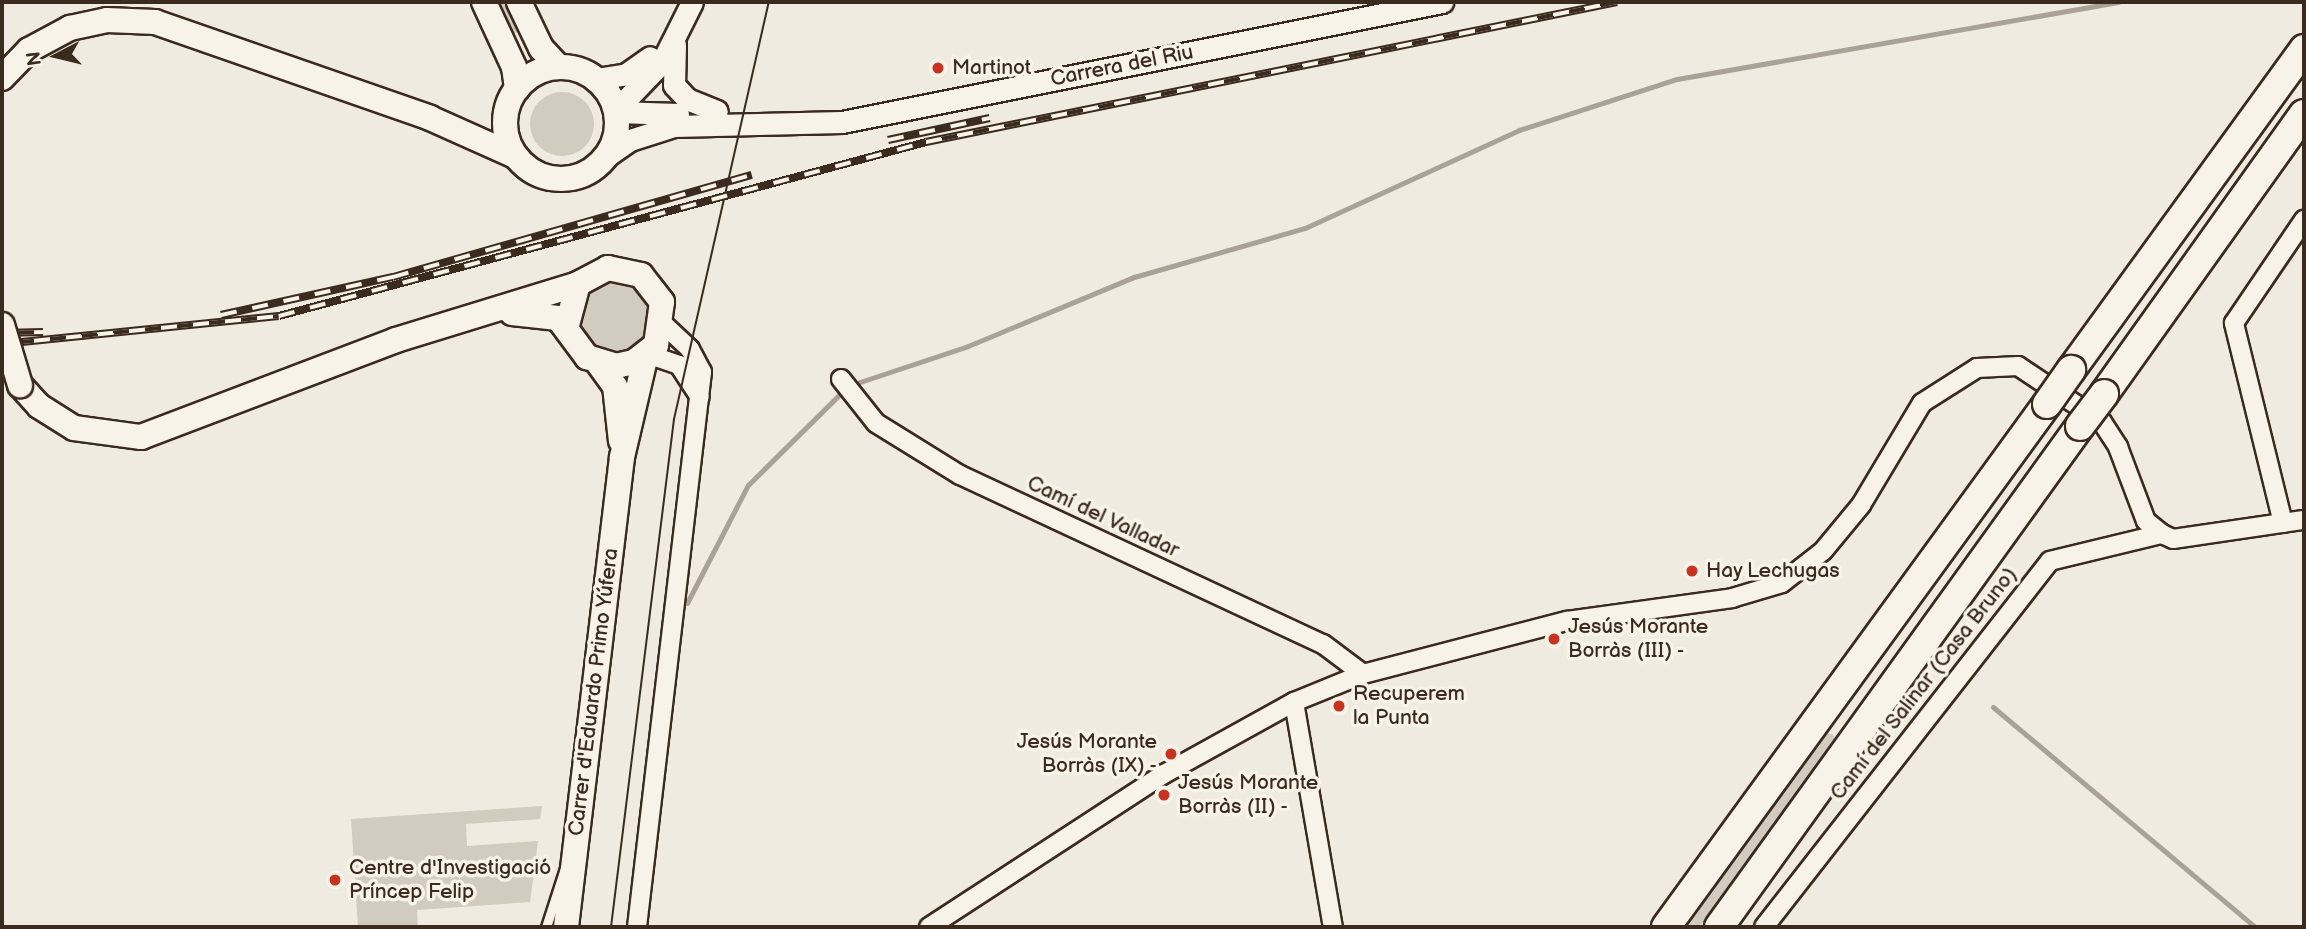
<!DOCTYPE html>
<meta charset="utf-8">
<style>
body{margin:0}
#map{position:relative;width:2306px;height:929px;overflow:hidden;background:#efebe0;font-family:"Balsamiq Sans",sans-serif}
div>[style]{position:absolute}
.green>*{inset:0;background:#d1cbc0}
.round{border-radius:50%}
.stream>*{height:5px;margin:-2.5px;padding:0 2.5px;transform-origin:2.5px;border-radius:2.5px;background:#aaa296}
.roads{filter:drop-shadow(2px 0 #3b2a1e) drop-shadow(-2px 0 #3b2a1e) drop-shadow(0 2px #3b2a1e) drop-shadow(0 -2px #3b2a1e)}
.service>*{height:9px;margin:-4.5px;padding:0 4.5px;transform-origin:4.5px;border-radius:4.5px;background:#f7f3e8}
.minor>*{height:18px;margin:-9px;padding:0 9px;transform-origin:9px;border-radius:9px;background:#f7f3e8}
.tertiary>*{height:21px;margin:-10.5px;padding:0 10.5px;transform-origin:10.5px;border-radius:10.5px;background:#f7f3e8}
.secondary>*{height:24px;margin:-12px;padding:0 12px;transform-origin:12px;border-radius:12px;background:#f7f3e8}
.secondary>.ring{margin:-12px;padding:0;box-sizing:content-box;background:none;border:24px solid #f7f3e8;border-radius:50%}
.trunk>*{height:28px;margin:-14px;padding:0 14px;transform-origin:14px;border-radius:14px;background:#f7f3e8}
.tram>*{height:2px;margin:-1px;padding:0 1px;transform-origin:1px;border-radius:1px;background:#3b2a1e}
.rail>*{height:8px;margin-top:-4px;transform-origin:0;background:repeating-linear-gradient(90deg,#f7f3e8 0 16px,#3b2a1e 0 32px);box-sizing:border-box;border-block:2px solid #3b2a1e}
.bridges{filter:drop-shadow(2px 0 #3b2a1e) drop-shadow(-2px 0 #3b2a1e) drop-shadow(0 2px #3b2a1e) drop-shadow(0 -2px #3b2a1e)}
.secondary-bridge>*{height:24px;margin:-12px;padding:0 12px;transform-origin:12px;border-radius:12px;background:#f7f3e8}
.trunk-bridge>*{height:28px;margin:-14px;padding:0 14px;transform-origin:14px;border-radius:14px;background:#f7f3e8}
.dots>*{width:19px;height:19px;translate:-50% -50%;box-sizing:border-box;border:4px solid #f7f3e8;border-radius:50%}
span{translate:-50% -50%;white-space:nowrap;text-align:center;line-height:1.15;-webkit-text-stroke:7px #f7f3e8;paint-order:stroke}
.street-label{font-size:21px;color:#3b2a1e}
.poi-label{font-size:21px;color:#3b2a1e}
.left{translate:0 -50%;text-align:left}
.right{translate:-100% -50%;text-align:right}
.frame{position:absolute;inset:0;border:4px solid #3b2a1e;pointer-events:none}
.north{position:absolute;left:21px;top:21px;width:70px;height:70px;-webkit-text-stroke:5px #f7f3e8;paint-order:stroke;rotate:263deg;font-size:19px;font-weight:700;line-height:28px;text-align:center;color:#3b2a1e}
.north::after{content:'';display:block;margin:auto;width:24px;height:32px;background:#3b2a1e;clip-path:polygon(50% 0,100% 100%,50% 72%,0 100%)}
</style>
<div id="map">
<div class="green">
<div style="clip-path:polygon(498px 2px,508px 2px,521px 30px,513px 34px)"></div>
<div class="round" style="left:530px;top:92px;width:64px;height:64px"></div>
<div class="round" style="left:580px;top:283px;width:70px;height:70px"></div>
<div style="clip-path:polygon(1825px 734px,1833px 734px,1836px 742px,1700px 927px,1684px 927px)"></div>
<div style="clip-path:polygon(542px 806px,540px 819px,466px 824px,467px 846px,538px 841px,530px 902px,417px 910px,418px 927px,358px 927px,351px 819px)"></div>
</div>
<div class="stream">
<div style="left:854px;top:384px;width:120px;rotate:-18.4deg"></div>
<div style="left:968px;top:346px;width:180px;rotate:-22.6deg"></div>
<div style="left:1134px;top:277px;width:178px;rotate:-16deg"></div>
<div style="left:1305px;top:228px;width:235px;rotate:-24.6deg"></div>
<div style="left:1519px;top:130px;width:166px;rotate:-17.9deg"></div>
<div style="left:1677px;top:79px;width:448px;rotate:-9.9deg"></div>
<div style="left:687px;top:603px;width:133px;rotate:-62.7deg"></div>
<div style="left:748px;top:485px;width:131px;rotate:-44.7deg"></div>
<div style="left:1993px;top:707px;width:342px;rotate:40deg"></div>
</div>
<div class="roads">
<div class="service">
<div style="left:546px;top:927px;width:65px;rotate:-72.1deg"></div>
</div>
<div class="minor">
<div style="left:647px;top:354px;width:34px;rotate:19deg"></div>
<div style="left:679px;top:365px;width:38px;rotate:57deg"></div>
<div style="left:841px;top:379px;width:56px;rotate:51.5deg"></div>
<div style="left:876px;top:423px;width:99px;rotate:31.8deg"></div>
<div style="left:960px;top:475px;width:400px;rotate:25deg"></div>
<div style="left:1323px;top:644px;width:50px;rotate:36.9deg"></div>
<div style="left:2283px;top:523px;width:206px;rotate:-103.8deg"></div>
<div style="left:2234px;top:323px;width:125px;rotate:-55.8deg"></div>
<div style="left:1294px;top:702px;width:228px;rotate:80.2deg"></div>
<div style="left:637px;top:927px;width:559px;rotate:-83.32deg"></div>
<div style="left:702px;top:372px;width:26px;rotate:-118deg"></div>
<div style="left:690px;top:349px;width:35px;rotate:-137deg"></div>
<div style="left:929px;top:927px;width:280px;rotate:-33.1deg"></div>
<div style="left:1164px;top:774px;width:149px;rotate:-29deg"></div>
<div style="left:1294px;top:702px;width:74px;rotate:-22.1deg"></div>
<div style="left:1363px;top:674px;width:211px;rotate:-14.6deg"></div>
<div style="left:1567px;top:621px;width:167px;rotate:-7.9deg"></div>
<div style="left:1732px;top:598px;width:52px;rotate:-16.7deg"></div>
<div style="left:1782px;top:583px;width:52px;rotate:-38deg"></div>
<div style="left:1823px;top:551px;width:60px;rotate:-50.4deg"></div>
<div style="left:1861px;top:505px;width:119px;rotate:-59.1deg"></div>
<div style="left:1922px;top:403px;width:65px;rotate:-32.5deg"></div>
<div style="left:1977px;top:368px;width:41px;rotate:-2.8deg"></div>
<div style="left:2018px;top:366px;width:101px;rotate:33.7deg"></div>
<div style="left:2102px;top:422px;width:30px;rotate:57deg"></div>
<div style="left:2118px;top:447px;width:79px;rotate:69.3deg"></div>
<div style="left:2146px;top:521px;width:21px;rotate:39deg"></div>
<div style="left:2162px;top:534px;width:12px;rotate:24deg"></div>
<div style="left:2173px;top:539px;width:132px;rotate:-8.3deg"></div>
<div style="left:1764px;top:927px;width:464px;rotate:-52deg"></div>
<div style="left:2050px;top:561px;width:115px;rotate:-13.6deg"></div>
</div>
<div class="tertiary">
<div style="left:675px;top:45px;width:40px;rotate:91.4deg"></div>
<div style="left:674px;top:85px;width:19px;rotate:47deg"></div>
<div style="left:687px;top:99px;width:32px;rotate:22deg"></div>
<div style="left:596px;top:79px;width:30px;rotate:-9deg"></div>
<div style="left:626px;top:74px;width:29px;rotate:-35deg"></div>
<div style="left:616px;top:110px;width:66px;rotate:-46.2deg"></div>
<div style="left:662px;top:62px;width:67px;rotate:-63.4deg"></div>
<div style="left:616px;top:112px;width:62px;rotate:1.8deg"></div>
<div style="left:607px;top:156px;width:28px;rotate:-35deg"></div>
<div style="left:630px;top:140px;width:46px;rotate:-17.7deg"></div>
<div style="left:674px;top:126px;width:168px;rotate:-1.4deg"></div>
<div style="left:842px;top:122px;width:612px;rotate:-11.31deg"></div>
</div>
<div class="secondary">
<div style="left:484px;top:2px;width:72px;rotate:65.2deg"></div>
<div style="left:514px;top:67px;width:22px;rotate:82deg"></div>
<div style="left:519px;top:2px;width:51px;rotate:64.4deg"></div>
<div style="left:541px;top:48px;width:26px;rotate:47deg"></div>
<div class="ring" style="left:505px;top:67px;width:88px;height:88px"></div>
<div style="left:2px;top:78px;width:39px;rotate:-46deg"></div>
<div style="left:29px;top:50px;width:47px;rotate:-28.2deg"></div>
<div style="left:70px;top:28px;width:38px;rotate:-12deg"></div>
<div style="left:107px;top:20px;width:48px;rotate:2.4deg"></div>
<div style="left:155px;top:22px;width:291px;rotate:19.2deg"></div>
<div style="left:430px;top:118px;width:93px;rotate:24.1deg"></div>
<div style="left:512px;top:313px;width:46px;rotate:6.2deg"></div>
<div style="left:558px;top:318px;width:49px;rotate:53.4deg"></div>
<div style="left:587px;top:357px;width:30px;rotate:17deg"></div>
<div style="left:616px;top:366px;width:18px;rotate:-13deg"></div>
<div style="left:634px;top:362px;width:28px;rotate:-38deg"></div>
<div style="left:656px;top:345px;width:43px;rotate:-82.1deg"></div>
<div style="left:662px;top:302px;width:34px;rotate:-128deg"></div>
<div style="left:641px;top:275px;width:34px;rotate:-168deg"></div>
<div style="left:608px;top:268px;width:34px;rotate:152deg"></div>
<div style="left:578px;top:284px;width:42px;rotate:105deg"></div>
<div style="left:598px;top:363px;width:29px;rotate:54deg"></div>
<div style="left:615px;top:386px;width:55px;rotate:83.8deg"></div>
<div style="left:20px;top:385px;width:28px;rotate:48deg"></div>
<div style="left:39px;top:406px;width:41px;rotate:32.2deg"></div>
<div style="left:74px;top:428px;width:68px;rotate:7.7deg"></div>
<div style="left:141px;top:437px;width:273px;rotate:-20.8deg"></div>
<div style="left:396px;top:340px;width:190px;rotate:-17.1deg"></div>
<div style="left:566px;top:927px;width:473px;rotate:-83.2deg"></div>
<div style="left:622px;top:457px;width:105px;rotate:-76.8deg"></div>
</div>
<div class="trunk">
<div style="left:2071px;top:370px;width:397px;rotate:-54deg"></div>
<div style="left:2104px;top:394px;width:344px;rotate:-54.5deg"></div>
<div style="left:1666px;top:927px;width:647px;rotate:-53.93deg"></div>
<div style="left:1719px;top:927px;width:618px;rotate:-54.23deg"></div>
</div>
</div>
<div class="tram">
<div style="left:611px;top:927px;width:512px;rotate:-82.93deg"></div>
<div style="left:674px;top:419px;width:428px;rotate:-77.2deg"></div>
</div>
<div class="rail">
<div style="left:888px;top:140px;width:104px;rotate:-12.2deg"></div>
<div style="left:221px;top:315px;width:176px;rotate:-12.5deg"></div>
<div style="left:393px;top:277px;width:373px;rotate:-15.9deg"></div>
<div style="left:2px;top:333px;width:41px;rotate:-1.4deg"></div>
<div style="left:2px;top:344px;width:278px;rotate:-5.8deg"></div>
<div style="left:279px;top:316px;width:670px;rotate:-15.05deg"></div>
<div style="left:926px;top:142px;width:705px;rotate:-11.45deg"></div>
</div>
<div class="bridges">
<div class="secondary-bridge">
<div style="left:2px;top:325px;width:63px;rotate:73.3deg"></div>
</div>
<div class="trunk-bridge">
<div style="left:2047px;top:404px;width:42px;rotate:-54.8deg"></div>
<div style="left:2080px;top:426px;width:40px;rotate:-53deg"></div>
</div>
</div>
<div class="dots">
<div style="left:938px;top:68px;background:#c8321e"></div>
<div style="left:1692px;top:571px;background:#c8321e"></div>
<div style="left:1554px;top:639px;background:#c8321e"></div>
<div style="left:1339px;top:706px;background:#c8321e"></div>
<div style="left:1171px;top:754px;background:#c8321e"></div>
<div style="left:1164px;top:795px;background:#c8321e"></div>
<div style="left:335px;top:880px;background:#c8321e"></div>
</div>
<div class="street-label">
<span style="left:1122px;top:66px;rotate:-11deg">Carrera del Riu</span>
<span style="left:1103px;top:517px;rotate:25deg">Camí del Valladar</span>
<span style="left:1924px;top:684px;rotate:-52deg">Camí del Salinar (Casa Bruno)</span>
<span style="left:594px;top:692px;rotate:-83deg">Carrer d'Eduardo Primo Yúfera</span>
</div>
<div class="poi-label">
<span class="left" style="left:952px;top:68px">Martinot</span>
<span class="left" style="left:1706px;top:571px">Hay Lechugas</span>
<span class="left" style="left:1568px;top:639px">Jesús Morante<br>Borràs (III) -</span>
<span class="left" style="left:1353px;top:706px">Recuperem<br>la Punta</span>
<span class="right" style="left:1157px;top:754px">Jesús Morante<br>Borràs (IX) -</span>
<span class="left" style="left:1178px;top:795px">Jesús Morante<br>Borràs (II) -</span>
<span class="left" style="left:349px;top:880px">Centre d'Investigació<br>Príncep Felip</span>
</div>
<div class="frame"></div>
<div class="north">N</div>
</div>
